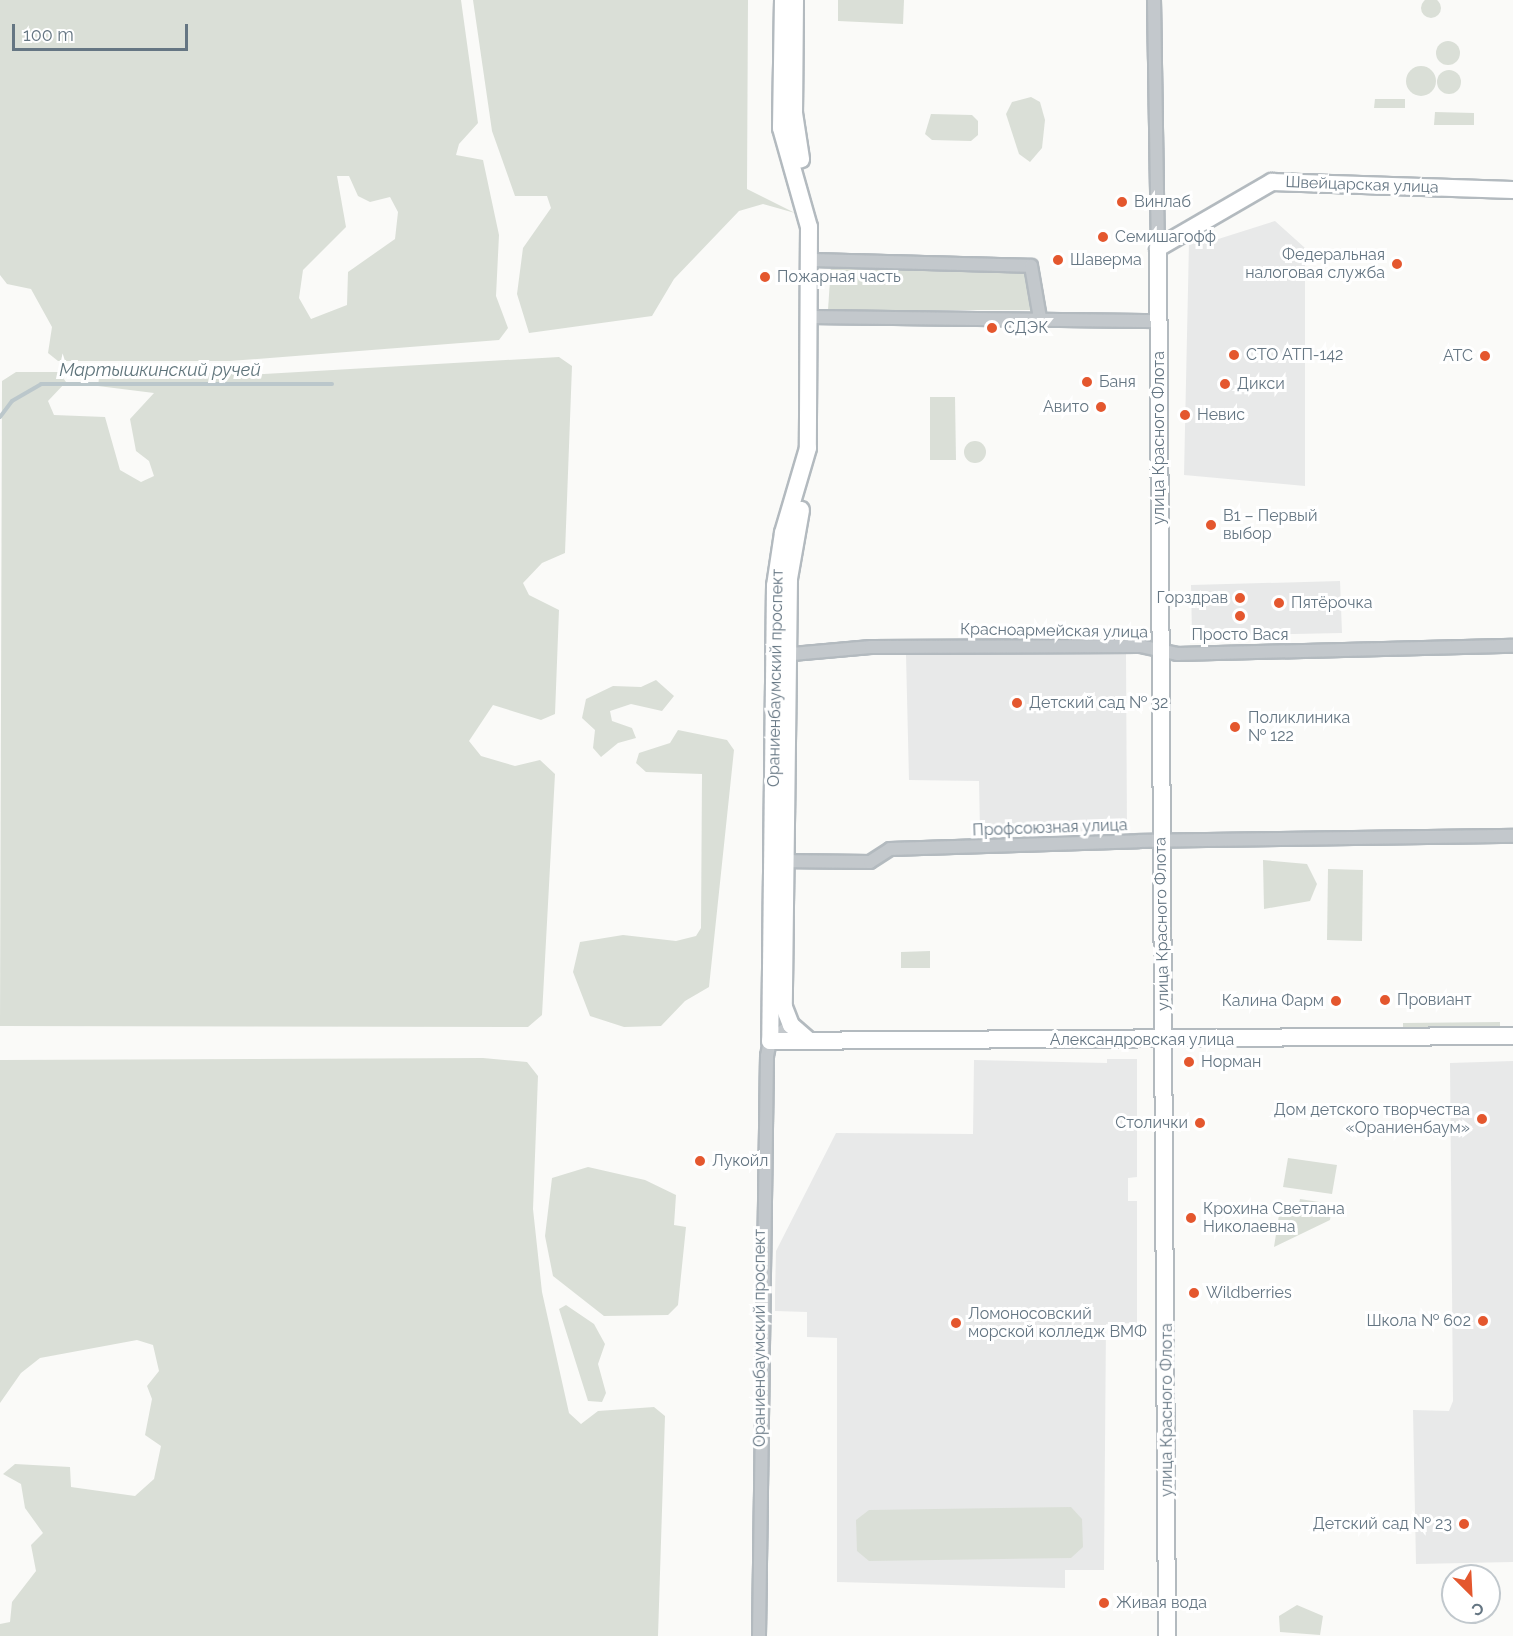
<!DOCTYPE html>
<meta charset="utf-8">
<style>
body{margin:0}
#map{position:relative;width:1513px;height:1636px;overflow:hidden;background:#fafaf8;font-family:Raleway,sans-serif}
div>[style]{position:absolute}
.built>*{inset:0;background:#e8e9e9}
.green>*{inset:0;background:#dadfd7}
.round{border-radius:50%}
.stream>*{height:4px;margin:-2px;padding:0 2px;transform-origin:2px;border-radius:2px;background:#bbc7cb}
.roads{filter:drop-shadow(2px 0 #b3babf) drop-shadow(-2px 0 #b3babf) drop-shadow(0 2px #b3babf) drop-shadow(0 -2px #b3babf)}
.street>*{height:12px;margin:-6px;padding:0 6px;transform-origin:6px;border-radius:6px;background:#c3c8cc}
.secondary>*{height:16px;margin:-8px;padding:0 8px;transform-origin:8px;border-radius:8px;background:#fff}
.dots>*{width:16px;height:16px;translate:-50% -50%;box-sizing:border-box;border:3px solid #fff;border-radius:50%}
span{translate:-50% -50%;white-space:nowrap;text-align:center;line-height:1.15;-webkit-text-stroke:6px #fff;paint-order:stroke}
.street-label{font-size:16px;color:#657683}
.poi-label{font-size:16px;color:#657683}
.left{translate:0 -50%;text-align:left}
.right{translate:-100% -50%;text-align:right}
.water-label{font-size:18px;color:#60757c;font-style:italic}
.north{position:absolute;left:1441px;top:1564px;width:60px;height:60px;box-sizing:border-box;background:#fff;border:2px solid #c1c8cd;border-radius:50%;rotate:156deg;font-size:16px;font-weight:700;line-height:24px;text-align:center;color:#657683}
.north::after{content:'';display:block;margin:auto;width:21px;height:27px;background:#e4572e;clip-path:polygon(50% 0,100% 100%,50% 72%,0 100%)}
.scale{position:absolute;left:12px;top:24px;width:176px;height:27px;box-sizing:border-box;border:3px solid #657683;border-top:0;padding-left:8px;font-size:18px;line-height:21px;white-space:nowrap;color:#657683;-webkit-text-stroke:4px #fff;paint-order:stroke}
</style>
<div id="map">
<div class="built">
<div style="clip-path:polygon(1275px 221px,1305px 248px,1305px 486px,1184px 475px,1189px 242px,1212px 241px)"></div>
<div style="clip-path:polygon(1340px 581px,1342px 633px,1192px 636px,1191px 585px)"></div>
<div style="clip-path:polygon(1126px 654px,1127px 831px,980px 832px,979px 781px,909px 780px,906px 655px)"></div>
<div style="clip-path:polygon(1107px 1059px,1137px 1059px,1137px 1177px,1128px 1178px,1128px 1201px,1137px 1201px,1137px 1323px,1106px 1324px,1104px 1570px,1065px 1570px,1065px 1588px,837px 1582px,837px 1338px,807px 1337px,807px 1312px,775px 1311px,775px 1294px,776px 1251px,836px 1133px,973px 1134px,974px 1060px,1107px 1063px)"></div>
<div style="clip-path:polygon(1513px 1061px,1513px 1562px,1416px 1564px,1413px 1410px,1449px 1411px,1453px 1401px,1450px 1063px)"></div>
</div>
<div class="green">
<div class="round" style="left:1421px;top:-2px;width:20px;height:20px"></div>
<div style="clip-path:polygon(evenodd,0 0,461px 0,478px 123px,459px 144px,456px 155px,483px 160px,499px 235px,496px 296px,508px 328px,499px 340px,230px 361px,58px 361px,48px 353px,52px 327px,31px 289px,7px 284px,0 275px,0 0,337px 176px,349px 176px,358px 196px,370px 202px,390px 197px,398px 212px,395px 239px,348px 272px,347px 305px,311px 319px,299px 298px,303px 270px,346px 227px,337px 176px)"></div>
<div style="clip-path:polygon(473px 0,748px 0,747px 189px,795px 213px,763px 204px,739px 211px,674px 279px,652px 316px,529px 333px,517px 294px,523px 248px,551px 208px,547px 196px,515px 196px,492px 131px)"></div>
<div style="clip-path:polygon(838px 0,904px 0,903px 24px,838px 21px)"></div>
<div class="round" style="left:1436px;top:41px;width:24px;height:24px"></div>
<div class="round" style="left:1406px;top:66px;width:30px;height:30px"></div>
<div class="round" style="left:1437px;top:70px;width:24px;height:24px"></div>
<div style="clip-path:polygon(1031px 97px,1040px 102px,1045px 120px,1042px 148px,1030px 162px,1019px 154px,1006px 114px,1012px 102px)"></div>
<div style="clip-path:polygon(1375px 99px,1405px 99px,1405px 108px,1374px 108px)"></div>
<div style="clip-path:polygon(1435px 112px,1474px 113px,1474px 125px,1434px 125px)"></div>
<div style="clip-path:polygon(931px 114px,972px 115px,978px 121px,978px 135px,971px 141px,932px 140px,925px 134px)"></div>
<div style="clip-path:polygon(831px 265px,1025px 271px,1033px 310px,828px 310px)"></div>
<div style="clip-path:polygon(559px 357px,572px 366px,565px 553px,542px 563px,523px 583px,529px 595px,559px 610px,555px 714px,541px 720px,493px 705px,469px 741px,481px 756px,515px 766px,540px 760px,555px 774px,542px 1015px,528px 1027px,0 1026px,2px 381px,16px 372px,59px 372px,66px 382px,48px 401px,54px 415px,105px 417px,120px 470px,141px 482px,154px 476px,149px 461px,136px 451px,130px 419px,154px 393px,98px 386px,100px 370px,264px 374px)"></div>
<div style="clip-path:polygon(930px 397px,955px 397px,956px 460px,930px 460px)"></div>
<div class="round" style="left:964px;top:441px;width:22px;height:22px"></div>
<div style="clip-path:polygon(656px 680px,674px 696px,662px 711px,631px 704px,610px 711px,612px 721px,632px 728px,636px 738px,618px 743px,601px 757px,593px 748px,595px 730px,582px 718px,586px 699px,613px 686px,641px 687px)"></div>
<div style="clip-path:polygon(678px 730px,727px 740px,734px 750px,709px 987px,685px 1001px,661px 1026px,624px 1027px,590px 1016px,573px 972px,580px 942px,623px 935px,676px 941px,696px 936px,701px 928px,702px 774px,646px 772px,636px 763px,639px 753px,670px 743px)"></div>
<div style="clip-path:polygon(1263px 860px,1307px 864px,1317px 884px,1310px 901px,1264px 909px)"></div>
<div style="clip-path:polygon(1328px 869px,1363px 870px,1362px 941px,1327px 940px)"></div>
<div style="clip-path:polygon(930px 951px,930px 968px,901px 968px,901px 952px)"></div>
<div style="clip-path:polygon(1500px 1022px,1500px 1027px,1403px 1029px,1403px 1023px)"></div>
<div style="clip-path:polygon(483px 1058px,527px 1062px,538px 1076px,533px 1209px,542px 1292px,569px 1413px,581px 1424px,598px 1411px,654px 1407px,665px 1416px,658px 1636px,0 1636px,0 1624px,10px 1622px,12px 1602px,36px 1571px,31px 1545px,43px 1533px,25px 1508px,21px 1484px,3px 1474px,15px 1464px,70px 1467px,71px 1487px,135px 1496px,154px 1479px,161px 1446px,145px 1435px,152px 1399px,147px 1386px,159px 1371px,153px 1345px,137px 1340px,40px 1358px,21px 1373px,0 1403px,0 1060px)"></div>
<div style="clip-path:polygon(1288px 1158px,1337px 1165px,1332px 1194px,1283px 1187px)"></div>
<div style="clip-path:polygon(588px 1167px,645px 1180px,676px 1195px,674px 1225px,686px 1227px,678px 1305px,668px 1315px,604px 1316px,553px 1276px,545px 1236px,552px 1178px)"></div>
<div style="clip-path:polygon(1300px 1199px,1332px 1204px,1330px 1220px,1274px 1247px,1281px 1202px,1299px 1204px)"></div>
<div style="clip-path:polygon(566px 1305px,594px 1324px,605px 1344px,598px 1364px,606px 1393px,602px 1402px,588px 1401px,559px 1309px)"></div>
<div style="clip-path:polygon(1071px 1507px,1082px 1519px,1083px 1547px,1071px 1558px,869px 1561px,857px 1551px,856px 1520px,869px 1510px)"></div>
<div style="clip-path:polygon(1297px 1605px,1323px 1616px,1320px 1635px,1280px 1632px,1279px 1616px)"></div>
</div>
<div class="stream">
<div style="left:0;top:417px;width:20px;rotate:-53deg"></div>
<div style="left:12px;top:401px;width:34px;rotate:-30deg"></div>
<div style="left:41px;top:384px;width:291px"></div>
</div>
<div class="roads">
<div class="street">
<div style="left:1154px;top:0;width:248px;rotate:89.1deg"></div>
<div style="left:809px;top:260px;width:222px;rotate:1.5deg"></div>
<div style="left:1031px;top:266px;width:53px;rotate:80.2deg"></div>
<div style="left:816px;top:317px;width:343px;rotate:0.7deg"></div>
<div style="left:781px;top:655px;width:90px;rotate:-5.1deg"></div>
<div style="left:871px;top:647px;width:269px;rotate:-0.2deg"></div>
<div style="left:1140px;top:646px;width:38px;rotate:12deg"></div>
<div style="left:1177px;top:654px;width:336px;rotate:-1.4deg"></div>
<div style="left:777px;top:861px;width:93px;rotate:0.6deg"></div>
<div style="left:870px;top:862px;width:24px;rotate:-33deg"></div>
<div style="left:890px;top:849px;width:249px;rotate:-1.8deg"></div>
<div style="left:1139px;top:841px;width:374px;rotate:-0.8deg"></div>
<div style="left:759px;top:1636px;width:580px;rotate:-89.21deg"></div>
<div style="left:767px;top:1056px;width:15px;rotate:-79deg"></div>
<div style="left:770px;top:1041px;width:26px;rotate:-37deg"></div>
</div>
<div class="secondary">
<div style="left:783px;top:0;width:128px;rotate:90.9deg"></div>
<div style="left:781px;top:128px;width:103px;rotate:74.2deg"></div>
<div style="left:809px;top:227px;width:221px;rotate:90.3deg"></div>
<div style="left:808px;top:448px;width:89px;rotate:106.4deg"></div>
<div style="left:783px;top:533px;width:54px;rotate:98.6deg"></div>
<div style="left:775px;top:586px;width:455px;rotate:90.6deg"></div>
<div style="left:770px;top:1041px;width:743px;rotate:-0.39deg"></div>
<div style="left:795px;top:0;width:113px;rotate:90.5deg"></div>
<div style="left:794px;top:113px;width:47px;rotate:81.3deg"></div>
<div style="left:801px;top:510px;width:70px;rotate:99.9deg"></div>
<div style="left:789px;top:579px;width:428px;rotate:90.7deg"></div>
<div style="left:784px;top:1007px;width:19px;rotate:69deg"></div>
<div style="left:791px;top:1025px;width:21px;rotate:41deg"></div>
<div style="left:1167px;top:1636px;width:1388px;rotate:-90.37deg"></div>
<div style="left:1158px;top:248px;width:132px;rotate:-30.1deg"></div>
<div style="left:1272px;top:182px;width:241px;rotate:1.9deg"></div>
</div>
</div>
<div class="dots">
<div style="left:1122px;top:202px;background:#e4572e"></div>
<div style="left:1103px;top:237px;background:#e4572e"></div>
<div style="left:1058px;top:260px;background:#e4572e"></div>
<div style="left:1397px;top:264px;background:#e4572e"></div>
<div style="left:765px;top:277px;background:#e4572e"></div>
<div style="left:992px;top:328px;background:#e4572e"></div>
<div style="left:1234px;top:355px;background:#e4572e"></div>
<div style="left:1485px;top:356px;background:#e4572e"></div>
<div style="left:1087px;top:382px;background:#e4572e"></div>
<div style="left:1225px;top:384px;background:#e4572e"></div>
<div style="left:1101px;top:407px;background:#e4572e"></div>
<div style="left:1185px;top:415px;background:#e4572e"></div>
<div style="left:1211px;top:525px;background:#e4572e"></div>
<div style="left:1240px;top:598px;background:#e4572e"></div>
<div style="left:1279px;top:603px;background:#e4572e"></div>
<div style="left:1240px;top:616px;background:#e4572e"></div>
<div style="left:1017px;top:703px;background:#e4572e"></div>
<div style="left:1235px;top:727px;background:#e4572e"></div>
<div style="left:1385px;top:1000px;background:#e4572e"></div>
<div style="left:1336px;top:1001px;background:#e4572e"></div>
<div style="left:1189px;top:1062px;background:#e4572e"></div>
<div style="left:1482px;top:1119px;background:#e4572e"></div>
<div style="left:1200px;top:1123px;background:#e4572e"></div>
<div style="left:700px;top:1161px;background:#e4572e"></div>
<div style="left:1191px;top:1218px;background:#e4572e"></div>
<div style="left:1194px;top:1293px;background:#e4572e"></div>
<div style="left:1483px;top:1321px;background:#e4572e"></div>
<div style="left:956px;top:1323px;background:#e4572e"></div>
<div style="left:1464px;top:1524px;background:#e4572e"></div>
<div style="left:1104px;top:1603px;background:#e4572e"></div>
</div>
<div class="street-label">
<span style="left:1362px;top:185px;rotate:2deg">Швейцарская улица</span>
<span style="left:1159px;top:438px;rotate:-90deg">улица Красного Флота</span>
<span style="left:1054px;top:631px;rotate:1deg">Красноармейская улица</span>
<span style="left:776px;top:678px;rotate:-89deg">Ораниенбаумский проспект</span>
<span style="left:1050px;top:828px;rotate:-2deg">Профсоюзная улица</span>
<span style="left:1162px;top:924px;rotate:-91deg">улица Красного Флота</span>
<span style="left:1142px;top:1040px">Александровская улица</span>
<span style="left:760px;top:1338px;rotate:-90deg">Ораниенбаумский проспект</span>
<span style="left:1167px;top:1410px;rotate:-90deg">улица Красного Флота</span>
</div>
<div class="poi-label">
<span class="left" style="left:1134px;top:202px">Винлаб</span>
<span class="left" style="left:1115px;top:237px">Семишагофф</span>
<span class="right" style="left:1385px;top:264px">Федеральная<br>налоговая служба</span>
<span class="left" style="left:1070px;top:260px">Шаверма</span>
<span class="left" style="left:777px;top:277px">Пожарная часть</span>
<span class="left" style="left:1004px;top:328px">СДЭК</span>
<span class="left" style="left:1246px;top:355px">СТО АТП-142</span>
<span class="right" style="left:1473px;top:356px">АТС</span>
<span class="left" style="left:1099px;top:382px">Баня</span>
<span class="left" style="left:1237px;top:384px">Дикси</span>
<span class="right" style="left:1089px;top:407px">Авито</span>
<span class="left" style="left:1197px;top:415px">Невис</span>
<span class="left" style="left:1223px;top:525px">В1 – Первый<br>выбор</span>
<span class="right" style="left:1228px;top:598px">Горздрав</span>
<span class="left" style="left:1291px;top:603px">Пятёрочка</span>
<span style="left:1240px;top:635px">Просто Вася</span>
<span class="left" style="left:1029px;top:703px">Детский сад № 32</span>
<span class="left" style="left:1248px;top:727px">Поликлиника<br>№ 122</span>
<span class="left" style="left:1397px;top:1000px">Провиант</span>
<span class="right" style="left:1324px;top:1001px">Калина Фарм</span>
<span class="left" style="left:1201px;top:1062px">Норман</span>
<span class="right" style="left:1470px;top:1119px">Дом детского творчества<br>«Ораниенбаум»</span>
<span class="right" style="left:1188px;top:1123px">Столички</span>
<span class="left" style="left:712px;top:1161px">Лукойл</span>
<span class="left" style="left:1203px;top:1218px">Крохина Светлана<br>Николаевна</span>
<span class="left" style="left:1206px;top:1293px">Wildberries</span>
<span class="left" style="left:968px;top:1323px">Ломоносовский<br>морской колледж ВМФ</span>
<span class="right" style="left:1471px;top:1321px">Школа № 602</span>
<span class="right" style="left:1452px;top:1524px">Детский сад № 23</span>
<span class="left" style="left:1116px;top:1603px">Живая вода</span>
</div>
<div class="water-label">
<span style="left:160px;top:370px">Мартышкинский ручей</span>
</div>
<div class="north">С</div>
<div class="scale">100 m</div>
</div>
